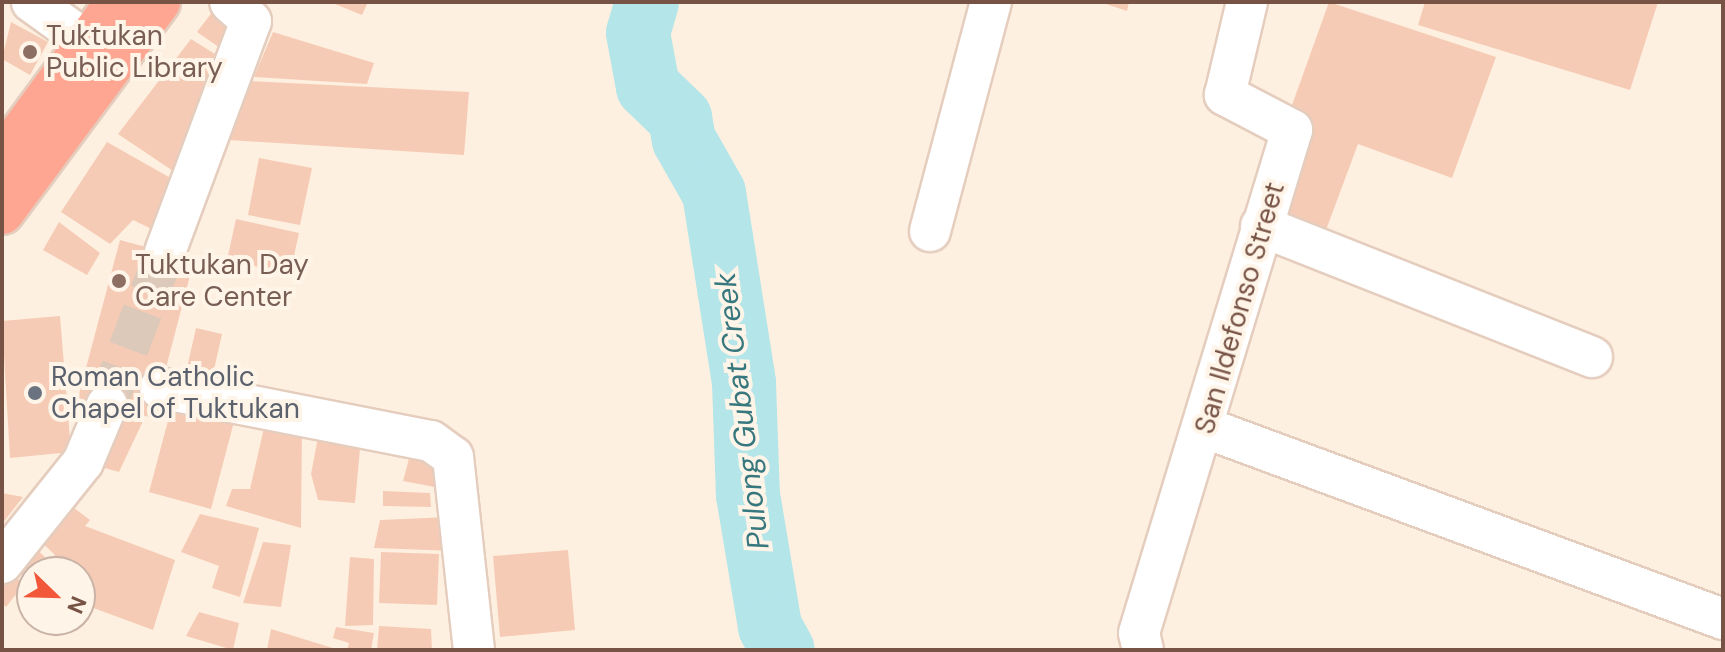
<!DOCTYPE html>
<style>
body{margin:0}
#map{position:relative;width:1725px;height:652px;overflow:hidden;background:#fef0e0;font-family:"DM Sans",sans-serif}
div>[style]{position:absolute}
.river>*{height:64px;margin:-32px;padding:0 32px;transform-origin:32px;border-radius:32px;background:#b3e5e9}
.building>*{inset:0;background:#f6cbb5}
.minor-tunnel>*{height:40px;margin-top:-20px;transform-origin:0;background:repeating-linear-gradient(90deg,#dcc9b9 0 40px,transparent 0 60px)}
.roads{filter:drop-shadow(2px 0 #e5cdbe) drop-shadow(-2px 0 #e5cdbe) drop-shadow(0 2px #e5cdbe) drop-shadow(0 -2px #e5cdbe)}
.minor>*{height:40px;margin:-20px;padding:0 20px;transform-origin:20px;border-radius:20px;background:#fff}
.highway>*{height:44px;margin:-22px;padding:0 22px;transform-origin:22px;border-radius:22px;background:#fea691}
.dots>*{width:22px;height:22px;translate:-50% -50%;box-sizing:border-box;border:4px solid #fff4e8;border-radius:50%}
span{translate:-50% -50%;white-space:nowrap;text-align:center;line-height:1.15;-webkit-text-stroke:8px #fff4e8;paint-order:stroke}
.education-label{font-size:28px;color:#785e54}
.left{translate:0 -50%;text-align:left}
.street-label{font-size:28px;color:#775345}
.worship-label{font-size:28px;color:#5b616d}
.water-label{font-size:30px;color:#37777e;font-style:italic}
.frame{position:absolute;inset:0;border:4px solid #775345;pointer-events:none}
.north{position:absolute;left:16px;top:556px;width:80px;height:80px;box-sizing:border-box;background:#fff4e8;border:2px solid #c9b4a7;border-radius:50%;rotate:113deg;font-size:22px;font-weight:700;line-height:32px;text-align:center;color:#775345}
.north::after{content:'';display:block;margin:auto;width:28px;height:36px;background:#f35739;clip-path:polygon(50% 0,100% 100%,50% 72%,0 100%)}
</style>
<div id="map">
<div class="river">
<div style="left:647px;top:2px;width:32px;rotate:106deg"></div>
<div style="left:638px;top:33px;width:55px;rotate:79.5deg"></div>
<div style="left:648px;top:87px;width:45px;rotate:44.1deg"></div>
<div style="left:680px;top:118px;width:22px;rotate:80deg"></div>
<div style="left:684px;top:140px;width:61px;rotate:60.5deg"></div>
<div style="left:714px;top:193px;width:192px;rotate:81deg"></div>
<div style="left:744px;top:383px;width:112px;rotate:88deg"></div>
<div style="left:748px;top:495px;width:134px;rotate:80.5deg"></div>
<div style="left:770px;top:627px;width:26px;rotate:61deg"></div>
</div>
<div class="building">
<div style="clip-path:polygon(330px 2px,368px 2px,362px 15px)"></div>
<div style="clip-path:polygon(1100px 2px,1129px 2px,1127px 11px)"></div>
<div style="clip-path:polygon(1329px 2px,1496px 57px,1452px 178px,1358px 144px,1323px 238px,1277px 221px,1313px 128px,1287px 119px)"></div>
<div style="clip-path:polygon(1425px 2px,1658px 2px,1630px 90px,1418px 25px)"></div>
<div style="clip-path:polygon(216px 7px,239px 23px,223px 50px,197px 32px)"></div>
<div style="clip-path:polygon(11px 22px,48px 42px,30px 75px,2px 59px)"></div>
<div style="clip-path:polygon(273px 32px,374px 63px,367px 84px,254px 77px)"></div>
<div style="clip-path:polygon(191px 39px,223px 59px,173px 171px,118px 134px)"></div>
<div style="clip-path:polygon(248px 81px,469px 92px,464px 155px,229px 140px)"></div>
<div style="clip-path:polygon(107px 142px,183px 185px,164px 235px,133px 220px,110px 244px,61px 212px)"></div>
<div style="clip-path:polygon(259px 158px,312px 168px,300px 225px,248px 215px)"></div>
<div style="clip-path:polygon(236px 219px,299px 233px,290px 274px,227px 260px)"></div>
<div style="clip-path:polygon(59px 222px,100px 253px,87px 275px,43px 250px)"></div>
<div style="clip-path:polygon(120px 240px,194px 260px,153px 418px,78px 398px)"></div>
<div style="clip-path:polygon(60px 316px,71px 452px,10px 458px,2px 321px)"></div>
<div style="clip-path:polygon(196px 328px,222px 334px,213px 374px,187px 368px)"></div>
<div style="clip-path:polygon(173px 402px,235px 418px,211px 509px,149px 492px)"></div>
<div style="clip-path:polygon(109px 412px,144px 419px,119px 472px,87px 463px)"></div>
<div style="clip-path:polygon(266px 419px,302px 429px,301px 528px,226px 506px,232px 489px,250px 489px)"></div>
<div style="clip-path:polygon(319px 432px,361px 438px,355px 503px,318px 500px,311px 474px)"></div>
<div style="clip-path:polygon(410px 455px,447px 462px,445px 489px,403px 481px)"></div>
<div style="clip-path:polygon(383px 491px,430px 493px,431px 507px,383px 506px)"></div>
<div style="clip-path:polygon(2px 493px,23px 497px,2px 524px)"></div>
<div style="clip-path:polygon(66px 502px,90px 520px,85px 526px,175px 560px,153px 630px,80px 603px,80px 572px,41px 572px,55px 555px,35px 536px)"></div>
<div style="clip-path:polygon(200px 514px,259px 528px,240px 597px,212px 588px,219px 566px,181px 552px)"></div>
<div style="clip-path:polygon(449px 517px,454px 551px,374px 548px,380px 520px)"></div>
<div style="clip-path:polygon(27px 540px,47px 559px,29px 581px,7px 564px)"></div>
<div style="clip-path:polygon(263px 542px,291px 545px,281px 607px,243px 603px)"></div>
<div style="clip-path:polygon(568px 550px,575px 630px,500px 637px,493px 556px)"></div>
<div style="clip-path:polygon(381px 552px,439px 554px,437px 605px,379px 603px)"></div>
<div style="clip-path:polygon(350px 557px,374px 559px,373px 625px,345px 626px)"></div>
<div style="clip-path:polygon(4px 568px,24px 584px,6px 607px,2px 603px)"></div>
<div style="clip-path:polygon(199px 612px,239px 623px,233px 650px,186px 636px)"></div>
<div style="clip-path:polygon(379px 626px,431px 629px,432px 650px,377px 650px)"></div>
<div style="clip-path:polygon(336px 627px,374px 633px,371px 650px,347px 650px,349px 643px,333px 638px)"></div>
<div style="clip-path:polygon(271px 629px,336px 649px,336px 650px,267px 650px)"></div>
</div>
<div class="minor-tunnel">
<div style="left:107px;top:405px;width:164px;rotate:-69.2deg"></div>
</div>
<div class="roads">
<div class="minor">
<div style="left:32px;top:2px;width:101px;rotate:35.7deg"></div>
<div style="left:1261px;top:226px;width:356px;rotate:21.6deg"></div>
<div style="left:930px;top:231px;width:237px;rotate:-75.1deg"></div>
<div style="left:165px;top:252px;width:246px;rotate:-69.6deg"></div>
<div style="left:251px;top:21px;width:28px;rotate:-138deg"></div>
<div style="left:160px;top:388px;width:276px;rotate:11.1deg"></div>
<div style="left:431px;top:441px;width:27px;rotate:36deg"></div>
<div style="left:453px;top:457px;width:194px;rotate:83.8deg"></div>
<div style="left:1206px;top:428px;width:551px;rotate:20.28deg"></div>
<div style="left:2px;top:563px;width:129px;rotate:-51.3deg"></div>
<div style="left:83px;top:462px;width:62px;rotate:-67.2deg"></div>
<div style="left:1143px;top:650px;width:17px;rotate:-103deg"></div>
<div style="left:1139px;top:633px;width:526px;rotate:-73.08deg"></div>
<div style="left:1292px;top:130px;width:76px;rotate:-152.4deg"></div>
<div style="left:1225px;top:95px;width:96px;rotate:-76.7deg"></div>
</div>
<div class="highway">
<div style="left:2px;top:160px;width:196px;rotate:-53.7deg"></div>
<div style="left:2px;top:212px;width:262px;rotate:-53.4deg"></div>
</div>
</div>
<div class="dots">
<div style="left:30px;top:52px;background:#8d6e63"></div>
<div style="left:119px;top:281px;background:#8d6e63"></div>
<div style="left:35px;top:393px;background:#6b7280"></div>
</div>
<div class="education-label">
<span class="left" style="left:46px;top:52px">Tuktukan<br>Public Library</span>
<span class="left" style="left:135px;top:281px">Tuktukan Day<br>Care Center</span>
</div>
<div class="street-label">
<span style="left:1240px;top:308px;rotate:-74deg">San Ildefonso Street</span>
</div>
<div class="worship-label">
<span class="left" style="left:51px;top:393px">Roman Catholic<br>Chapel of Tuktukan</span>
</div>
<div class="water-label">
<span style="left:742px;top:411px;rotate:-97deg">Pulong Gubat Creek</span>
</div>
<div class="frame"></div>
<div class="north">N</div>
</div>
